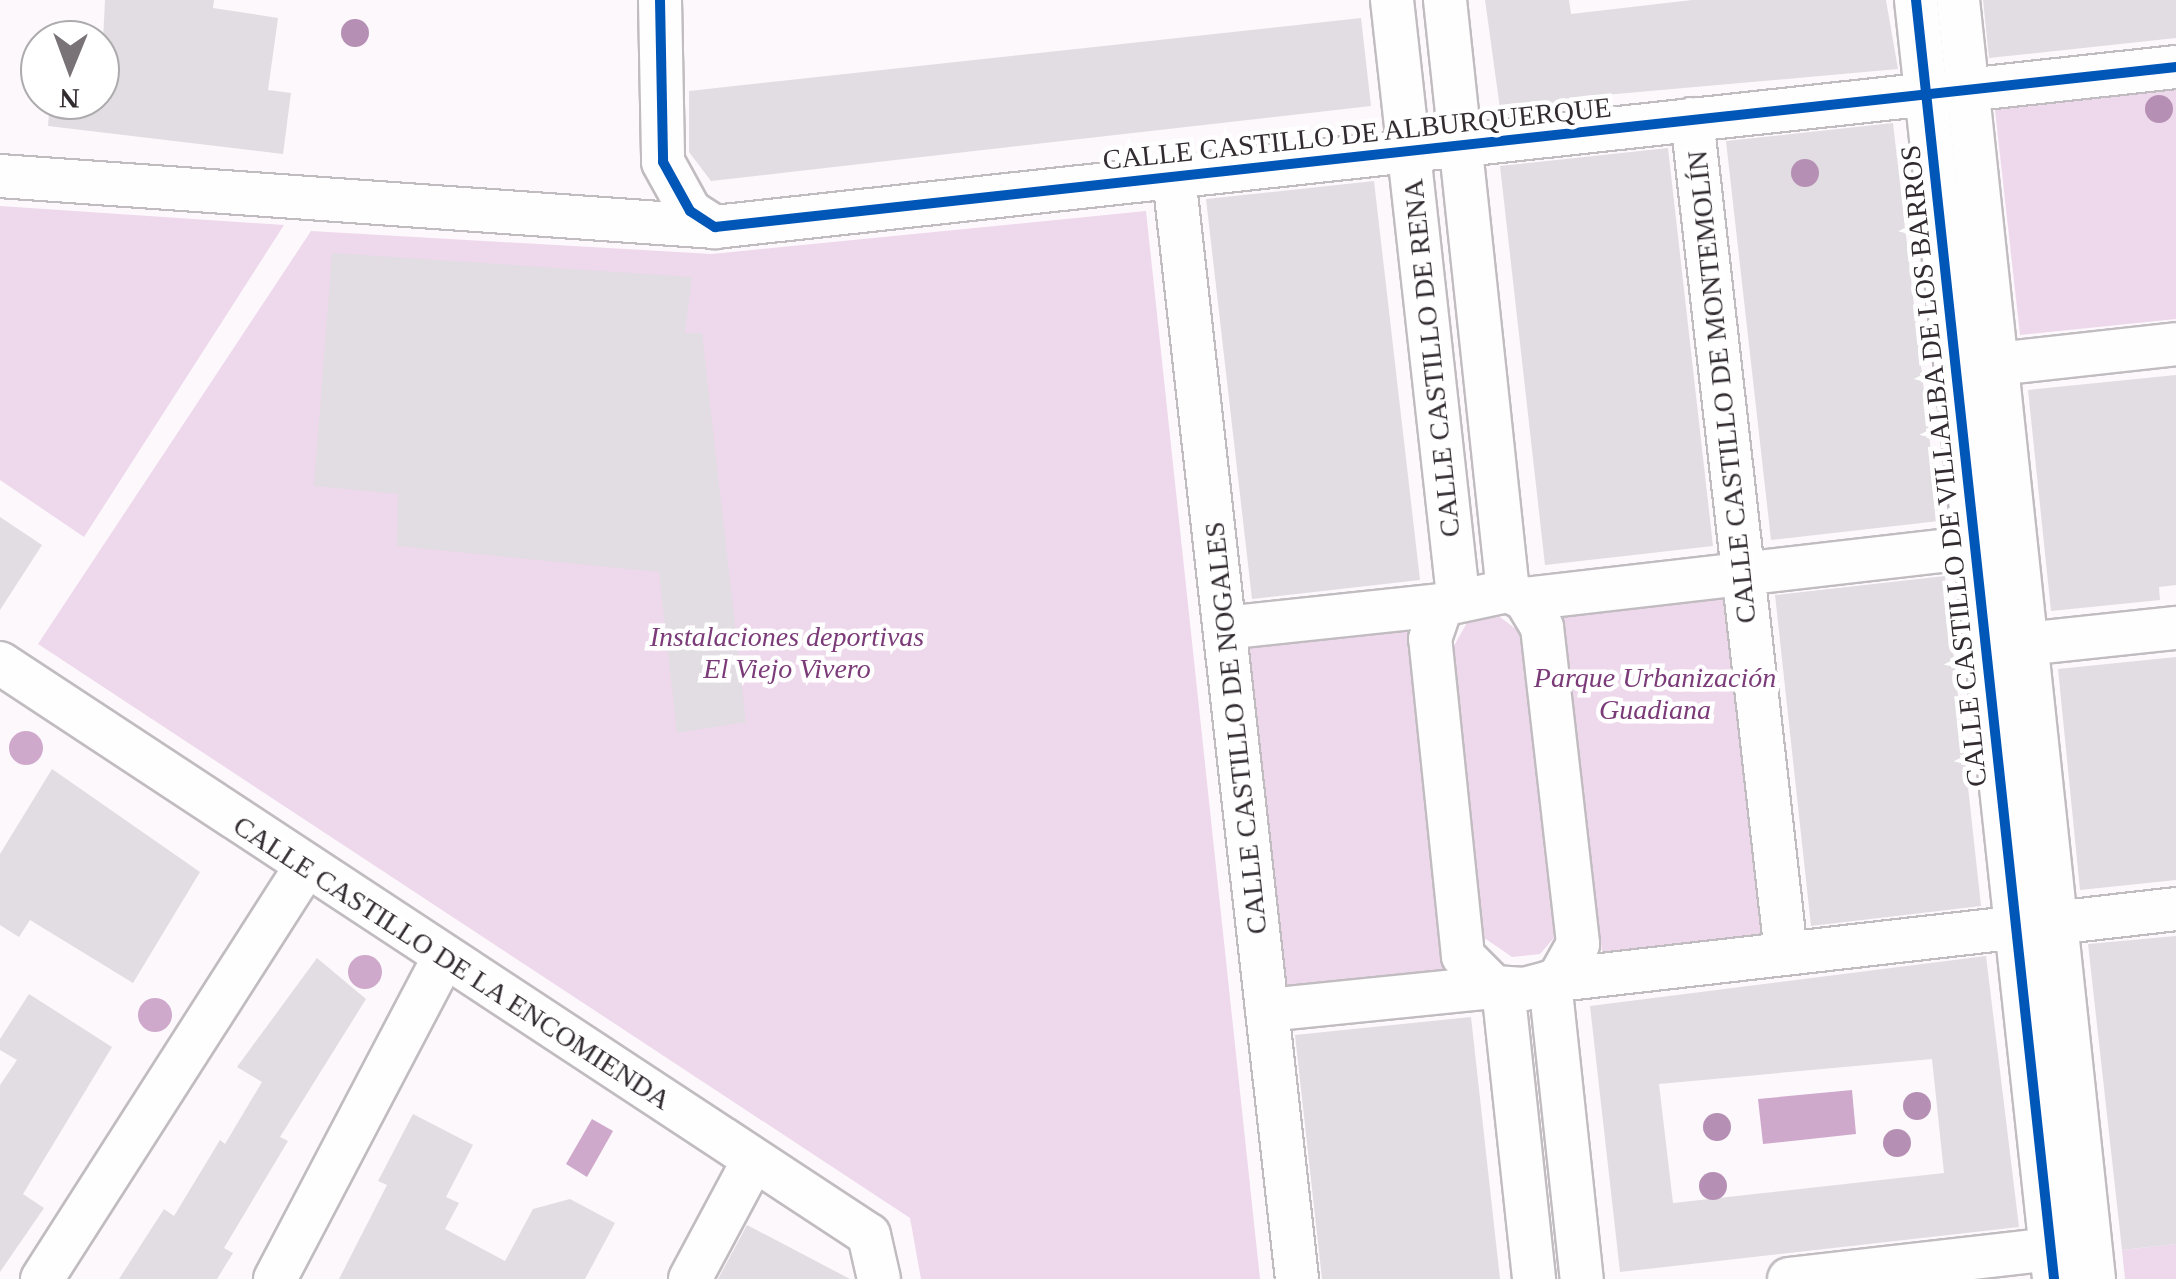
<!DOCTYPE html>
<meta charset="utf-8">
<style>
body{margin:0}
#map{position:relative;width:2176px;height:1279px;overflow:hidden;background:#fdf8fc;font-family:"Times New Roman",serif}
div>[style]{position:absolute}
.green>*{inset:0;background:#eed8ec}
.water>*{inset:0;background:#cfa9cc}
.round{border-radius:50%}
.building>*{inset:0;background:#e2dde2}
.roads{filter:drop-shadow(2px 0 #c1bcc0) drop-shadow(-2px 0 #c1bcc0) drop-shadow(0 2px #c1bcc0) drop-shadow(0 -2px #c1bcc0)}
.minor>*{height:42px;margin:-21px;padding:0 21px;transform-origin:21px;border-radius:21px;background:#fffeff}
.cycleway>*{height:10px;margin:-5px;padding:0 5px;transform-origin:5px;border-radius:5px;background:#0057b8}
.trees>*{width:28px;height:28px;margin:-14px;border-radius:50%;background:#b690b4}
span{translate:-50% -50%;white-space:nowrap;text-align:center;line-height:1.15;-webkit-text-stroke:9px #fff;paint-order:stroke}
.street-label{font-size:28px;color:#322c31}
.park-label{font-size:28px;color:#7b3b79;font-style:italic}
.north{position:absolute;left:20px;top:20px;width:100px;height:100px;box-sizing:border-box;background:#fff;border:2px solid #adabad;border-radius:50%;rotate:181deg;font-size:28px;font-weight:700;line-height:40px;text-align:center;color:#322c31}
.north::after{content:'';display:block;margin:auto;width:35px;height:45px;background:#797378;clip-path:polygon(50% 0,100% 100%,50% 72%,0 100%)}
</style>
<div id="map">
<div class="green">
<div style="clip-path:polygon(2176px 90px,2176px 319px,2020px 335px,1995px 110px)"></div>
<div style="clip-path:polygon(0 206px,284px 225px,84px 537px,0 480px)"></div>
<div style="clip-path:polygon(1146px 211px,1260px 1279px,921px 1279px,910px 1218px,38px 644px,311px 231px,712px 254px)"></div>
<div style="clip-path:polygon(1728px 587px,1770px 941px,1603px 959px,1559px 605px)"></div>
<div style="clip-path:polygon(1500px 617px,1526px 637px,1559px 932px,1540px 954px,1512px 957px,1483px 937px,1451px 651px,1468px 621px)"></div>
<div style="clip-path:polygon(1410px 625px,1446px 972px,1285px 989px,1245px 645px)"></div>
<div style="clip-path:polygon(2176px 1244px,2176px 1279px,2125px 1279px,2122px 1250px)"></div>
</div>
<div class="water">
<div class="round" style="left:9px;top:731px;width:34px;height:34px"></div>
<div class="round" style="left:348px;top:955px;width:34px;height:34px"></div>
<div class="round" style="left:138px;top:998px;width:34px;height:34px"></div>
<div style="clip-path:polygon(1852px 1090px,1856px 1134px,1763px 1144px,1758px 1099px)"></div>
<div style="clip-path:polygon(592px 1119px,613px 1131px,587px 1177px,566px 1164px)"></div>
</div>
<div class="building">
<div style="clip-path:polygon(105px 0,214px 0,213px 8px,278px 18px,268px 90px,291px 93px,283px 154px,48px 126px,50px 100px,100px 100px)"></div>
<div style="clip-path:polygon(1485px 0,1569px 0,1571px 14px,1692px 0,1886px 0,1898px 69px,1582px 97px,1583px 107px,1501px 116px)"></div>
<div style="clip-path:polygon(1983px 0,2176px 0,2176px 38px,1989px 58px)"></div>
<div style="clip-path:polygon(1361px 18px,1371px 106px,711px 181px,689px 152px,689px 91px)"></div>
<div style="clip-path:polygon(1893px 123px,1939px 521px,1771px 540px,1726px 141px)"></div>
<div style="clip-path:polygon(1668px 148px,1713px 546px,1545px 565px,1500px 166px)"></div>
<div style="clip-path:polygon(1374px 181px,1420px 580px,1252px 599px,1206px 199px)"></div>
<div style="clip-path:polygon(332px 253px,692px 277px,685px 333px,702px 333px,746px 722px,677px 733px,659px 572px,397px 546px,398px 494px,314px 486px)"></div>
<div style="clip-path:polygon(2176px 375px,2176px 585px,2159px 587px,2160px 600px,2051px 611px,2028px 390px)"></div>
<div style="clip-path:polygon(0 517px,42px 545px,0 610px)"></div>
<div style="clip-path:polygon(1945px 576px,1981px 906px,1811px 926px,1775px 595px)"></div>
<div style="clip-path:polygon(2176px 657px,2176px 880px,2080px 890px,2058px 669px)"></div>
<div style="clip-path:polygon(52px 769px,200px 872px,133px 983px,30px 920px,19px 937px,0 925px,0 854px)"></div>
<div style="clip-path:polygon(2176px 936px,2176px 1244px,2122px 1250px,2088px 944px)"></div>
<div style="clip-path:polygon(evenodd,1986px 956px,2019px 1227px,1620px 1272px,1590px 1006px,1986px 956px,1932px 1059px,1944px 1173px,1673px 1203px,1659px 1084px,1932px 1059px)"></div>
<div style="clip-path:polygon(317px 958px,366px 999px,280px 1137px,288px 1141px,224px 1248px,233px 1253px,217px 1279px,119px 1279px,164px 1209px,174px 1216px,220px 1140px,225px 1144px,262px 1082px,237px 1067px)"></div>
<div style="clip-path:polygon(29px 994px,112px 1047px,23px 1194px,44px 1208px,0 1272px,0 1085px,17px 1060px,0 1050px,0 1039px)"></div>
<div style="clip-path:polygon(1471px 1017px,1500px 1279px,1322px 1279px,1295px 1035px)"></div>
<div style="clip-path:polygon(413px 1114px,473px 1145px,446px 1197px,459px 1203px,445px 1229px,505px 1261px,533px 1209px,570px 1199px,615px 1223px,585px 1279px,339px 1279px,387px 1185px,378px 1181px)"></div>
<div style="clip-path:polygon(747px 1225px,850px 1279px,718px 1279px)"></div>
</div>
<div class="roads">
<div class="minor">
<div style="left:660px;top:0;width:162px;rotate:88.9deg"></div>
<div style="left:663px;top:162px;width:56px;rotate:61.1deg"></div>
<div style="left:690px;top:211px;width:30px;rotate:33deg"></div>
<div style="left:715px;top:227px;width:1470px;rotate:-6.25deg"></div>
<div style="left:1392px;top:0;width:600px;rotate:83.68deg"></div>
<div style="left:1445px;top:0;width:594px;rotate:83.92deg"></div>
<div style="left:1916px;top:0;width:1286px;rotate:83.84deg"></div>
<div style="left:1958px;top:0;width:1286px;rotate:83.93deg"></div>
<div style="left:1692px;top:119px;width:839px;rotate:83.57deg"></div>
<div style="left:0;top:176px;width:717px;rotate:4.08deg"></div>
<div style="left:1174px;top:177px;width:1109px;rotate:83.63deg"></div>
<div style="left:1996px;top:364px;width:181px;rotate:-6.3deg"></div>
<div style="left:1508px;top:591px;width:19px;rotate:25deg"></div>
<div style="left:1525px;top:599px;width:33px;rotate:59deg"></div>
<div style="left:1542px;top:627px;width:319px;rotate:83.5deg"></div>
<div style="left:1578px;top:944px;width:41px;rotate:119.1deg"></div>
<div style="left:1558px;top:980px;width:35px;rotate:165deg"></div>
<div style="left:1524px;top:989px;width:30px;rotate:-176deg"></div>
<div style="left:1494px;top:987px;width:44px;rotate:-135deg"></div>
<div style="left:1463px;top:956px;width:319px;rotate:-95.9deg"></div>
<div style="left:1430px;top:639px;width:36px;rotate:-71deg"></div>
<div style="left:1442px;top:605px;width:67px;rotate:-12deg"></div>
<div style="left:1525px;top:599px;width:453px;rotate:-6.6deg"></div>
<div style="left:1225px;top:628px;width:218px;rotate:-6.1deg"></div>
<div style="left:2026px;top:644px;width:151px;rotate:-6.1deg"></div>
<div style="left:0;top:663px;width:1040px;rotate:33.35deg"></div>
<div style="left:869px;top:1235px;width:45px;rotate:77.2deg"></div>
<div style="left:1558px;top:980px;width:622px;rotate:-6.55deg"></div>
<div style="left:1550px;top:982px;width:299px;rotate:83.9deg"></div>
<div style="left:1503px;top:988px;width:293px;rotate:83.9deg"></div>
<div style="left:1267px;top:1010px;width:228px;rotate:-5.8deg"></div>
<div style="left:42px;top:1279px;width:490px;rotate:-57.4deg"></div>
<div style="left:275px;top:1279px;width:364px;rotate:-62.3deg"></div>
<div style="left:690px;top:1279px;width:134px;rotate:-61.9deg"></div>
<div style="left:1789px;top:1279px;width:264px;rotate:-6.5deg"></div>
</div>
</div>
<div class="cycleway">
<div style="left:660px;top:0;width:162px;rotate:88.9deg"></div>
<div style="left:663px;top:162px;width:56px;rotate:61.1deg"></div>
<div style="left:690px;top:211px;width:30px;rotate:33deg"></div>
<div style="left:715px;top:227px;width:1470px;rotate:-6.25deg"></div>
<div style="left:1916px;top:0;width:1286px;rotate:83.84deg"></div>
</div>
<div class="trees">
<div style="left:355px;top:33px"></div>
<div style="left:2159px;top:109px"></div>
<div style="left:1805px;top:173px"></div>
<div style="left:1917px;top:1106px"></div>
<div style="left:1717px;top:1127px"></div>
<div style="left:1897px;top:1143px"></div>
<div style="left:1713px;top:1186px"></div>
</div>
<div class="street-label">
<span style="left:1357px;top:134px;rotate:-6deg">CALLE CASTILLO DE ALBURQUERQUE</span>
<span style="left:1432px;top:358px;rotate:-96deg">CALLE CASTILLO DE RENA</span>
<span style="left:1722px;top:387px;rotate:-96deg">CALLE CASTILLO DE MONTEMOLÍN</span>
<span style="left:1944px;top:466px;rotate:-96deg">CALLE CASTILLO DE VILLALBA DE LOS BARROS</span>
<span style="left:1236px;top:728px;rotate:-96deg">CALLE CASTILLO DE NOGALES</span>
<span style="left:452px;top:963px;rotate:33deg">CALLE CASTILLO DE LA ENCOMIENDA</span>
</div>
<div class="park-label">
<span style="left:787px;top:653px">Instalaciones deportivas<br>El Viejo Vivero</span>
<span style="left:1655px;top:694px">Parque Urbanización<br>Guadiana</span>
</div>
<div class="north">N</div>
</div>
